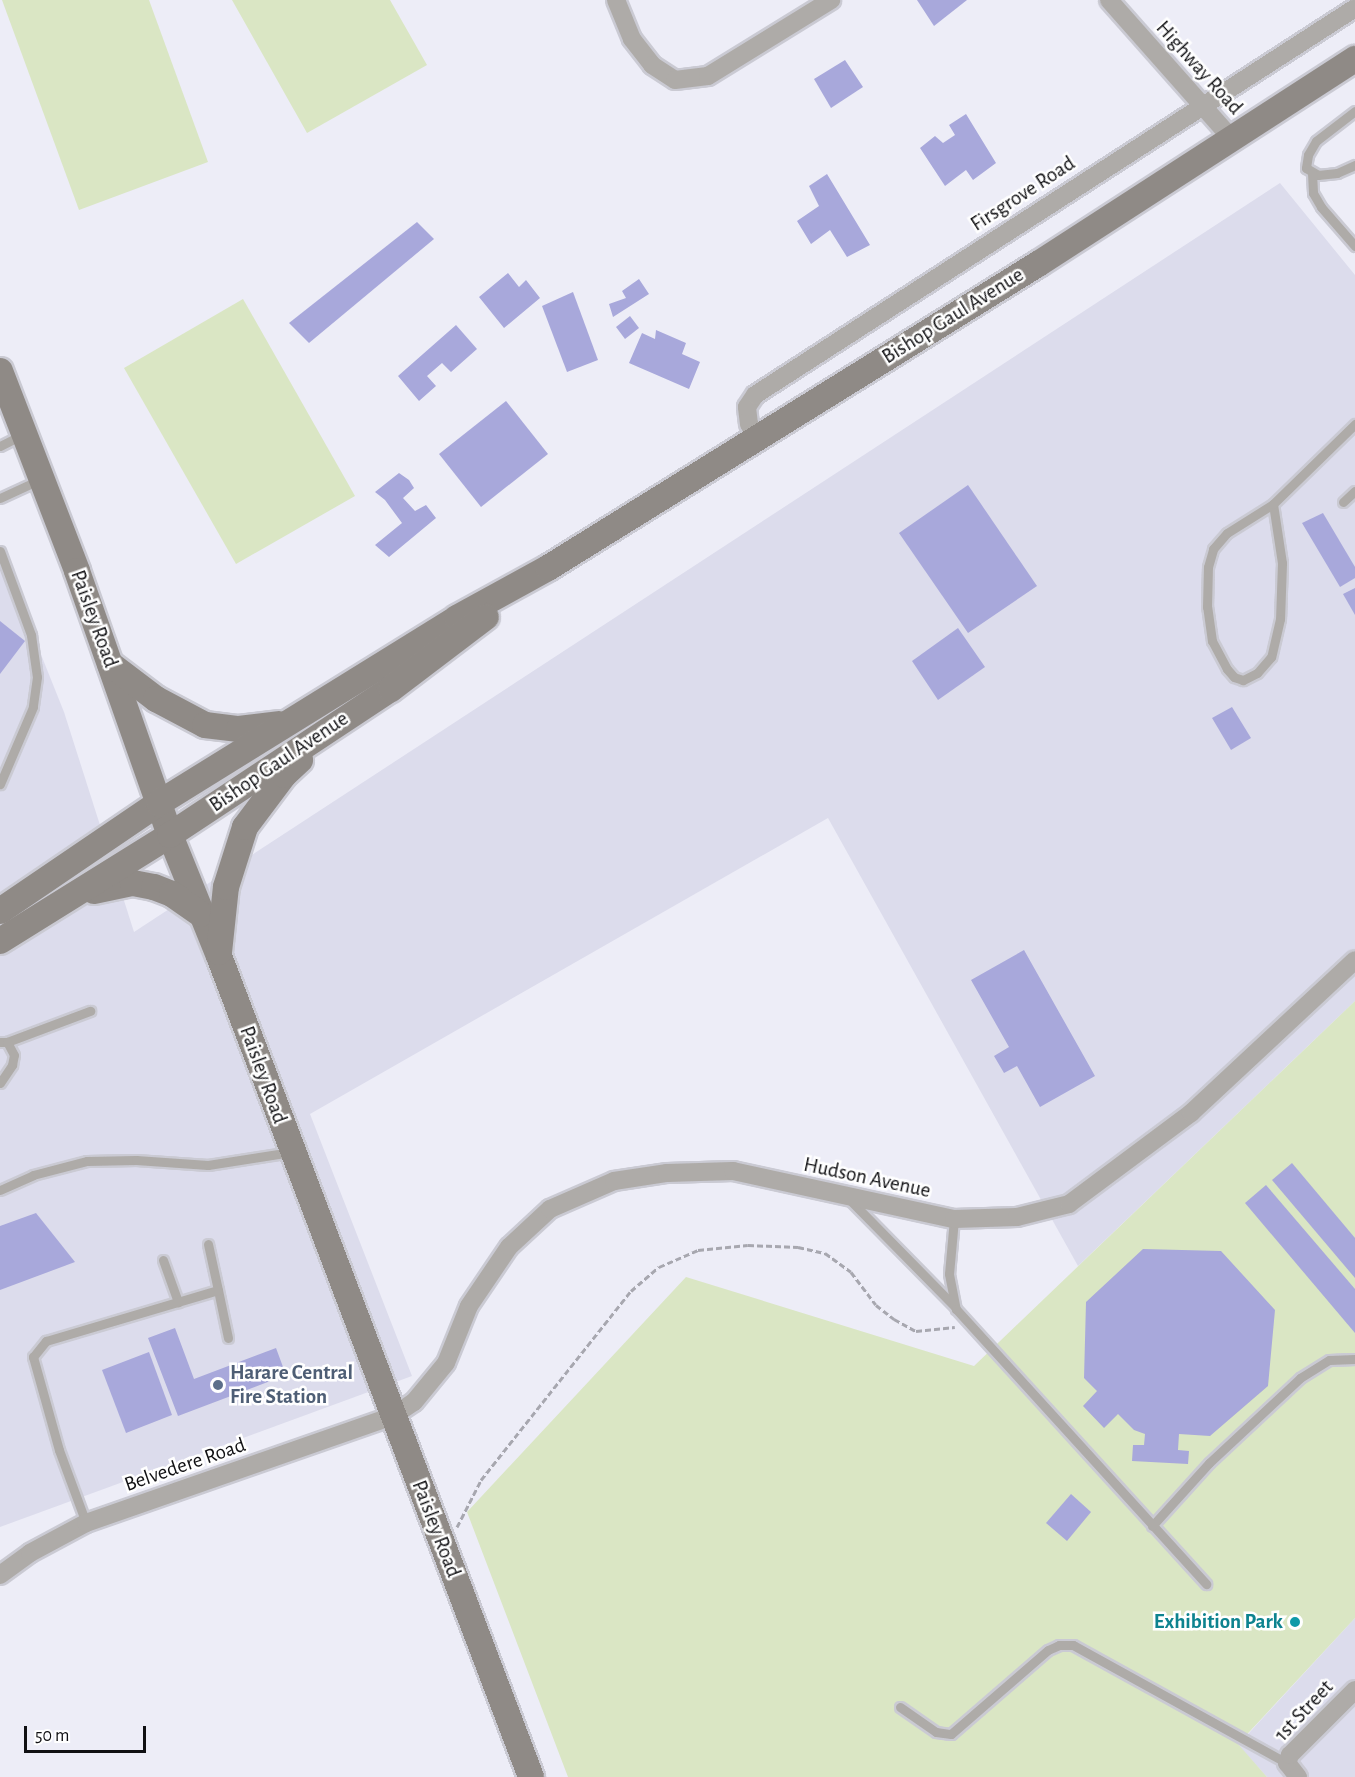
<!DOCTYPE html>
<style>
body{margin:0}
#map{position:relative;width:1355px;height:1777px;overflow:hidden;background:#ededf7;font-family:"Alegreya Sans",sans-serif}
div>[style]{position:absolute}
.built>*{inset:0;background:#dcdcec}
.green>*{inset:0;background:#dae6c4}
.building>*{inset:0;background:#a8a8db}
.path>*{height:3px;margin-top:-1.5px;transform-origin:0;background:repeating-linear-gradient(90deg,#a7a7af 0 6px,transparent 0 9px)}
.roads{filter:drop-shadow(2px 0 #cacad3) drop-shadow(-2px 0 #cacad3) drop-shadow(0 2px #cacad3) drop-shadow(0 -2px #cacad3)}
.lane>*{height:9px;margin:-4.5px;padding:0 4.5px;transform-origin:4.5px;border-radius:4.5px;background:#aeaba8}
.street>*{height:18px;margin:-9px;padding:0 9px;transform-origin:9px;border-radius:9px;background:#aeaba8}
.secondary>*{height:26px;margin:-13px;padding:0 13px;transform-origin:13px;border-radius:13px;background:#8f8a86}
.dots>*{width:16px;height:16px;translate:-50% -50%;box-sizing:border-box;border:3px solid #fff;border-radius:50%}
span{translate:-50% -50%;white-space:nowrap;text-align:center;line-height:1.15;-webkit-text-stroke:5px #fff;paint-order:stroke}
.street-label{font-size:21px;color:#101013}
.service-label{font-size:21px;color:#4e5e75;font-weight:700}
.left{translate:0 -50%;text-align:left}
.culture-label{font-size:21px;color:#0d838f;font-weight:700}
.right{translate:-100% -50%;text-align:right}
.scale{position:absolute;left:24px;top:1726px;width:122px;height:27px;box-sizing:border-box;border:3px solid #101013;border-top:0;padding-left:8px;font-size:18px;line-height:21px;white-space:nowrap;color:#101013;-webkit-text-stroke:4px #fff;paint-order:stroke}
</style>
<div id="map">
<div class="built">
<div style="clip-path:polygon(1280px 183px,1355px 275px,1355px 1001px,1078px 1266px,828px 818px,310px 1114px,412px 1376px,0 1527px,0 552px,64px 712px,134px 932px)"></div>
<div style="clip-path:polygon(1355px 1618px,1355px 1777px,1267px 1777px,1238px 1745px)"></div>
</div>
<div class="green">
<div style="clip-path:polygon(2px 0,149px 0,208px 162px,79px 210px)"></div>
<div style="clip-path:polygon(232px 0,390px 0,427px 65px,307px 133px)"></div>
<div style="clip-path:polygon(243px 299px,355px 496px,236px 564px,124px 368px)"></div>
<div style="clip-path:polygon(1355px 1001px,1355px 1618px,1238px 1744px,1267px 1777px,568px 1777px,467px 1512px,686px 1277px,974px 1366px)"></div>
</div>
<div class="building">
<div style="clip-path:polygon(917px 0,967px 0,934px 26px)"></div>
<div style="clip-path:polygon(845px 60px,863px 87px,831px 108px,814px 79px)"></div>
<div style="clip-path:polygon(966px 114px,996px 163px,973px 180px,966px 170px,945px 186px,920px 148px,935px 136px,943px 143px,955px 135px,949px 125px)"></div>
<div style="clip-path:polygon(827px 174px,870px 245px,847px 257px,830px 230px,811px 244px,797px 221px,819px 206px,809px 186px)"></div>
<div style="clip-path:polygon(417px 222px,434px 239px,309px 343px,289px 323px)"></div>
<div style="clip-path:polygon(508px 273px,519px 287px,526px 280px,540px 298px,504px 328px,479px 297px)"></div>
<div style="clip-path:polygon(639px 279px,649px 294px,613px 317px,609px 304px,626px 298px,622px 291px)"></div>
<div style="clip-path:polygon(573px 292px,598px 360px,567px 372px,542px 306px)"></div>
<div style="clip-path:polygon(630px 316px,639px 328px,625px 339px,616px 327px)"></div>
<div style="clip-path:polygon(456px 325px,477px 349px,451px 372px,442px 363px,427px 376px,436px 386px,419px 401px,398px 376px)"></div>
<div style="clip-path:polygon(656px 330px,686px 343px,682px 354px,700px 362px,689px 389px,629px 363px,642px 333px,655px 339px)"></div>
<div style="clip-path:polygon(506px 401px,548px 454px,481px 507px,439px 454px)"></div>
<div style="clip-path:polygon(399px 473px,409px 480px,414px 488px,403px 498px,415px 511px,426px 505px,436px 518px,389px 557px,375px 545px,402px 523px,385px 500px,375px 492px)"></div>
<div style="clip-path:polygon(968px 485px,1037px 586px,968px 633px,899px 533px)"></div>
<div style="clip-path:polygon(1323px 513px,1355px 567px,1355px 578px,1340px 587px,1302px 523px)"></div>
<div style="clip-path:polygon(1355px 588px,1355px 615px,1343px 594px)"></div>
<div style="clip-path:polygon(0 621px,25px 641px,0 674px)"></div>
<div style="clip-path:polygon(958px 628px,985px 667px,938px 700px,912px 661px)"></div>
<div style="clip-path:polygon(1232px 707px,1251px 738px,1231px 750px,1212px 718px)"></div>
<div style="clip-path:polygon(1024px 950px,1095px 1076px,1040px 1107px,1017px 1066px,1004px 1073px,994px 1056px,1009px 1047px,971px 980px)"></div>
<div style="clip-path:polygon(1292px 1163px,1355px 1238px,1355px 1278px,1272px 1180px)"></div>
<div style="clip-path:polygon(1266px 1185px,1355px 1289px,1355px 1333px,1245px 1203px)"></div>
<div style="clip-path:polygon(36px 1213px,75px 1262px,0 1290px,0 1226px)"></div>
<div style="clip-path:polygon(1143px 1249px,1221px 1251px,1275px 1310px,1268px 1386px,1210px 1436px,1179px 1434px,1178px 1450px,1189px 1451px,1188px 1464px,1132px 1461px,1133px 1445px,1144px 1445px,1145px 1434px,1134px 1430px,1118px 1414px,1104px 1428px,1083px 1406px,1097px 1391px,1084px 1378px,1086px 1302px)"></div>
<div style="clip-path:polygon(175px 1328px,194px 1379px,276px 1348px,286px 1375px,178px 1416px,148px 1338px)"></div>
<div style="clip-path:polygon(149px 1352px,172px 1415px,126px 1433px,102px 1370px)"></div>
<div style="clip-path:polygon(1071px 1494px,1091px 1512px,1067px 1541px,1046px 1523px)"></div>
</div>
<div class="path">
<div style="left:457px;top:1527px;width:53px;rotate:-62.9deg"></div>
<div style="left:481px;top:1480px;width:241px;rotate:-51.6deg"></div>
<div style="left:631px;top:1291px;width:37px;rotate:-41deg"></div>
<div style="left:659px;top:1267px;width:43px;rotate:-23.6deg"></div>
<div style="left:698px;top:1250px;width:50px;rotate:-5.7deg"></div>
<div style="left:748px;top:1245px;width:50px;rotate:2.3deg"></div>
<div style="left:798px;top:1247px;width:28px;rotate:13deg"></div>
<div style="left:825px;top:1253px;width:32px;rotate:36deg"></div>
<div style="left:851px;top:1272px;width:41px;rotate:52.9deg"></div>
<div style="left:876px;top:1305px;width:23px;rotate:38deg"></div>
<div style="left:894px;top:1319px;width:25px;rotate:29deg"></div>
<div style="left:916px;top:1331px;width:39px;rotate:-6deg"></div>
</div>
<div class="roads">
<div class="lane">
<div style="left:1355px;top:111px;width:49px;rotate:142.4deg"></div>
<div style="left:1316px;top:141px;width:16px;rotate:120deg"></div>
<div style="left:1308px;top:155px;width:13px;rotate:99deg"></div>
<div style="left:1306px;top:168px;width:14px;rotate:30deg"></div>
<div style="left:1318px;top:175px;width:19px;rotate:-6deg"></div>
<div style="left:1337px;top:173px;width:20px;rotate:-24deg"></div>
<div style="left:1312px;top:173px;width:20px;rotate:87deg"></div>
<div style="left:1313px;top:193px;width:16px;rotate:60deg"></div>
<div style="left:1321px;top:207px;width:52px;rotate:48.9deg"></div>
<div style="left:0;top:446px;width:25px;rotate:-27deg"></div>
<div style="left:0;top:498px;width:43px;rotate:-24.8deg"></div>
<div style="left:1343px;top:502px;width:16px;rotate:-43deg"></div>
<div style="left:1273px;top:504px;width:60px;rotate:81.3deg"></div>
<div style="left:1282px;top:563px;width:56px;rotate:92deg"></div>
<div style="left:1280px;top:619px;width:39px;rotate:103deg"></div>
<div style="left:1271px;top:657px;width:21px;rotate:131deg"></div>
<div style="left:1257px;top:673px;width:16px;rotate:153deg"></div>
<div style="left:1243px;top:680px;width:9px;rotate:-162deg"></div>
<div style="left:1234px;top:677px;width:11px;rotate:-131deg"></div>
<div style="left:1227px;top:669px;width:32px;rotate:-118deg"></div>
<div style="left:1212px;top:641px;width:34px;rotate:-98deg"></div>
<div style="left:1207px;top:607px;width:40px;rotate:-88.6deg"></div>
<div style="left:1208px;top:567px;width:19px;rotate:-74deg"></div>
<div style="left:1213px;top:549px;width:21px;rotate:-49deg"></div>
<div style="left:1227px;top:533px;width:54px;rotate:-32.2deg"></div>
<div style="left:1273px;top:504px;width:115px;rotate:-44.3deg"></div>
<div style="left:0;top:551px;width:90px;rotate:69.7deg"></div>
<div style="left:31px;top:635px;width:42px;rotate:81.9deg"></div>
<div style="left:37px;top:677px;width:30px;rotate:98deg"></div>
<div style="left:33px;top:707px;width:84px;rotate:113.2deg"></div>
<div style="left:0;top:1042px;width:7px"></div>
<div style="left:7px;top:1042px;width:89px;rotate:-20.5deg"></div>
<div style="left:0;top:1083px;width:22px;rotate:-56deg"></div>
<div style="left:12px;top:1065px;width:10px;rotate:-79deg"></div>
<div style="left:14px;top:1055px;width:15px;rotate:-118deg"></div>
<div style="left:0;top:1190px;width:36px;rotate:-24deg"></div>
<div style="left:33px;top:1175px;width:56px;rotate:-14.5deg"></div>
<div style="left:87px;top:1161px;width:49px;rotate:-1.2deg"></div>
<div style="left:136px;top:1160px;width:72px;rotate:4deg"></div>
<div style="left:208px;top:1165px;width:84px;rotate:-8.9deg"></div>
<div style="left:849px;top:1199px;width:151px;rotate:45.5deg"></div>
<div style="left:954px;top:1219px;width:55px;rotate:95.2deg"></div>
<div style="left:949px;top:1274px;width:36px;rotate:79deg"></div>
<div style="left:956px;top:1309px;width:372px;rotate:47.7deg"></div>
<div style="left:163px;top:1260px;width:45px;rotate:70.3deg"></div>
<div style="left:218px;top:1290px;width:49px;rotate:78.2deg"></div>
<div style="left:86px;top:1523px;width:78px;rotate:-110.3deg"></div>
<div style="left:59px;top:1450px;width:97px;rotate:-105.6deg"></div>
<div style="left:33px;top:1357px;width:21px;rotate:-51deg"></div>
<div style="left:46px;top:1341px;width:179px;rotate:-16.5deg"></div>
<div style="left:218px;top:1290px;width:47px;rotate:-102.3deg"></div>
<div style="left:1152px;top:1526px;width:85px;rotate:-47.9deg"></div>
<div style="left:1209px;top:1463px;width:125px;rotate:-43deg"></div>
<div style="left:1300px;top:1378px;width:34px;rotate:-32deg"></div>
<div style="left:1329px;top:1360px;width:26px;rotate:-2deg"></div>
<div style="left:900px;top:1707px;width:44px;rotate:34.8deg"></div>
<div style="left:936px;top:1732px;width:15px;rotate:8deg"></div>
<div style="left:951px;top:1734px;width:128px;rotate:-40.9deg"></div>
<div style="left:1048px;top:1650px;width:12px;rotate:-24deg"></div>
<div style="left:1059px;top:1645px;width:14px"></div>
<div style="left:1073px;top:1645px;width:244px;rotate:28.9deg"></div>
</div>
<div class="street">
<div style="left:616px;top:0;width:42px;rotate:67.7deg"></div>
<div style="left:632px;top:39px;width:33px;rotate:52deg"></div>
<div style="left:652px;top:65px;width:27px;rotate:33deg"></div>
<div style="left:675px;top:80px;width:33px;rotate:-7deg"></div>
<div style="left:708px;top:76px;width:145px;rotate:-31.7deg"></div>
<div style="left:1109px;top:0;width:184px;rotate:48.5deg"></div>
<div style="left:756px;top:437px;width:15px;rotate:-118deg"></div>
<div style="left:749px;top:424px;width:17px;rotate:-97deg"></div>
<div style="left:747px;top:407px;width:14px;rotate:-56deg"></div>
<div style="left:755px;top:395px;width:714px;rotate:-32.82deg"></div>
<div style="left:0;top:1575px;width:37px;rotate:-36deg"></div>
<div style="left:30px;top:1553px;width:64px;rotate:-28.2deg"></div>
<div style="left:86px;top:1523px;width:325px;rotate:-19.2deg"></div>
<div style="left:393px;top:1416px;width:25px;rotate:-34deg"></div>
<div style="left:414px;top:1402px;width:50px;rotate:-50.6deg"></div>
<div style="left:446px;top:1363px;width:61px;rotate:-68deg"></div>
<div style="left:469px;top:1306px;width:71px;rotate:-55.9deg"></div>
<div style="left:509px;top:1247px;width:56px;rotate:-42.8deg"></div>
<div style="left:550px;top:1209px;width:70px;rotate:-23.6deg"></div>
<div style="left:614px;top:1181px;width:54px;rotate:-8.6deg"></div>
<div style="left:667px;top:1173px;width:66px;rotate:-1.7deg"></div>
<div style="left:733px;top:1171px;width:226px;rotate:12.3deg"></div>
<div style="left:954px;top:1219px;width:63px;rotate:-1.8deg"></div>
<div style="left:1017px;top:1217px;width:54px;rotate:-14deg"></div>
<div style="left:1069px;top:1204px;width:152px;rotate:-36.7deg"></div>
<div style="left:1191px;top:1113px;width:224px;rotate:-43deg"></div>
<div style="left:1298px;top:1777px;width:18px;rotate:-128deg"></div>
<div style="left:1287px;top:1763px;width:9px;rotate:-69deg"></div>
<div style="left:1290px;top:1755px;width:92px;rotate:-45deg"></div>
</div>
<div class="secondary">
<div style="left:0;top:371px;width:214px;rotate:68.9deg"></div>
<div style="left:77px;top:571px;width:280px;rotate:70.6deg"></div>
<div style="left:170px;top:835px;width:131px;rotate:68deg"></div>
<div style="left:219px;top:956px;width:878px;rotate:69.19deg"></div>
<div style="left:110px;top:664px;width:58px;rotate:37.3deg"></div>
<div style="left:156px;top:699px;width:55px;rotate:28deg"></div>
<div style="left:205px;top:725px;width:34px;rotate:7deg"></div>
<div style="left:239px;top:729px;width:40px;rotate:-7.1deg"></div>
<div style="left:94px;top:891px;width:40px;rotate:-12deg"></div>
<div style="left:133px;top:883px;width:21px;rotate:11deg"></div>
<div style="left:154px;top:887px;width:19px;rotate:21deg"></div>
<div style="left:172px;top:894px;width:35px;rotate:35deg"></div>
<div style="left:0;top:911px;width:192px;rotate:-34.2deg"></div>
<div style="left:159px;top:803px;width:351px;rotate:-31.8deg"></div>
<div style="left:457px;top:618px;width:104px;rotate:-28.8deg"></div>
<div style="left:548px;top:568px;width:577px;rotate:-31.82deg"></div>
<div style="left:1038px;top:264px;width:378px;rotate:-32.9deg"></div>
<div style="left:0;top:941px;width:200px;rotate:-31.9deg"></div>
<div style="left:170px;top:835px;width:265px;rotate:-33.5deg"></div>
<div style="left:391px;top:689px;width:119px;rotate:-37.2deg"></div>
<div style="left:219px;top:952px;width:65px;rotate:-83.9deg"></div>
<div style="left:226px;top:887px;width:63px;rotate:-72.4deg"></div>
<div style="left:245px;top:827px;width:65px;rotate:-53.1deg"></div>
<div style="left:284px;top:775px;width:22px;rotate:-43deg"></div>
</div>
</div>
<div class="dots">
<div style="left:218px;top:1385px;background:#5c6f8a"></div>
<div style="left:1295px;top:1622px;background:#0f9aa8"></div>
</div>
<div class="street-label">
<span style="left:1199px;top:68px;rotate:48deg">Highway Road</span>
<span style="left:1023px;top:194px;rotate:-33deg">Firsgrove Road</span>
<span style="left:953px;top:316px;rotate:-32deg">Bishop Gaul Avenue</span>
<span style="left:94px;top:619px;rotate:70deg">Paisley Road</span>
<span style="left:279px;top:762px;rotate:-34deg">Bishop Gaul Avenue</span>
<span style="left:263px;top:1075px;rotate:70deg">Paisley Road</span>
<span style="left:867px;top:1178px;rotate:12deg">Hudson Avenue</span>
<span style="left:185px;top:1465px;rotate:-19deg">Belvedere Road</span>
<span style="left:436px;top:1529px;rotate:69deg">Paisley Road</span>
<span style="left:1304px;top:1711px;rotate:-47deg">1st Street</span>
</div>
<div class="service-label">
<span class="left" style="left:230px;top:1385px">Harare Central<br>Fire Station</span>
</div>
<div class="culture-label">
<span class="right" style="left:1283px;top:1622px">Exhibition Park</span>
</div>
<div class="scale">50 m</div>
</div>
